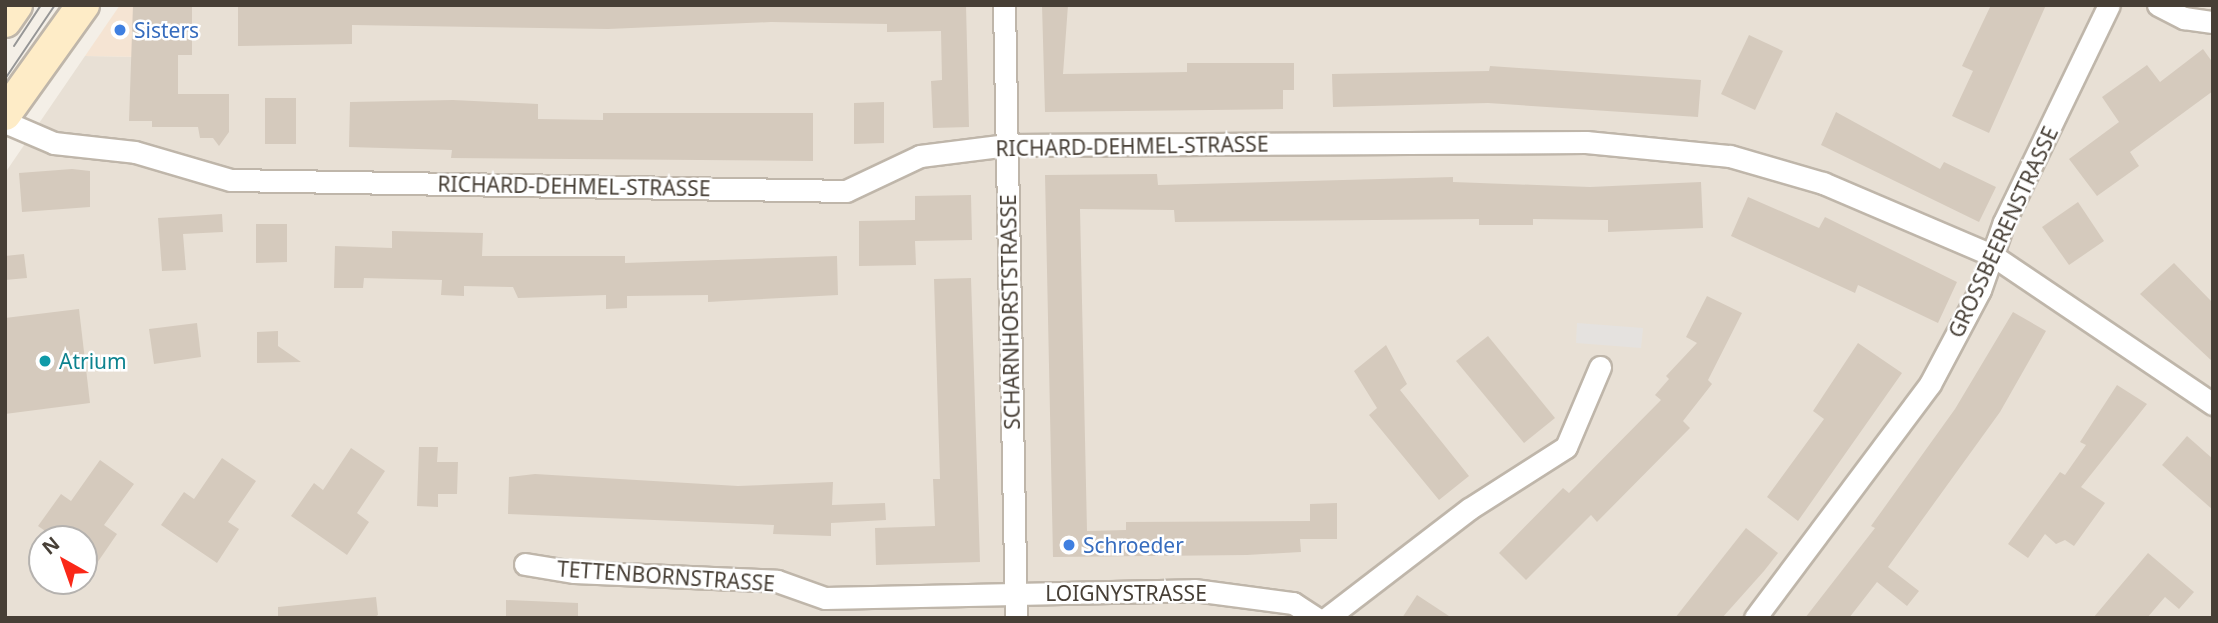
<!DOCTYPE html>
<style>
body{margin:0}
#map{position:relative;width:2218px;height:623px;overflow:hidden;background:#f4efe7;font-family:"Noto Sans",sans-serif}
div>[style]{position:absolute}
.residential>*{inset:0;background:#e8e0d5}
.commercial>*{inset:0;background:#f5e4d3}
.parking>*{inset:0;background:#e5e2df}
.building>*{inset:0;background:#d5cabd}
.roads{filter:drop-shadow(2px 0 #bfb6aa) drop-shadow(-2px 0 #bfb6aa) drop-shadow(0 2px #bfb6aa) drop-shadow(0 -2px #bfb6aa)}
.street>*{height:21px;margin:-10.5px;padding:0 10.5px;transform-origin:10.5px;border-radius:10.5px;background:#fff}
.secondary>*{height:32px;margin:-16px;padding:0 16px;transform-origin:16px;border-radius:16px;background:#feecc7}
.tram>*{height:2px;margin:-1px;padding:0 1px;transform-origin:1px;border-radius:1px;background:#969696}
.dots>*{width:19px;height:19px;translate:-50% -50%;box-sizing:border-box;border:4px solid #fff;border-radius:50%}
span{translate:-50% -50%;white-space:nowrap;text-align:center;line-height:1.15;-webkit-text-stroke:5px #fff;paint-order:stroke}
.shop-label{font-size:21px;color:#366cbe}
.left{translate:0 -50%;text-align:left}
.street-label{font-size:21px;color:#473f36}
.culture-label{font-size:21px;color:#0d838f}
.frame{position:absolute;inset:0;border:7px solid #473f36;pointer-events:none}
.north{position:absolute;left:28px;top:525px;width:70px;height:70px;box-sizing:border-box;background:#fff;border:2px solid #b5b2af;border-radius:50%;rotate:320deg;font-size:19px;font-weight:700;line-height:28px;text-align:center;color:#473f36}
.north::after{content:'';display:block;margin:auto;width:24px;height:32px;background:#fa2818;clip-path:polygon(50% 0,100% 100%,50% 72%,0 100%)}
</style>
<div id="map">
<div class="residential">
<div style="clip-path:polygon(evenodd,149px 5px,2213px 5px,2213px 618px,5px 618px,5px 173px,85px 56px,149px 57px,149px 5px,42px 539px,84px 539px,84px 581px,42px 581px,42px 539px)"></div>
</div>
<div class="commercial">
<div style="clip-path:polygon(120px 5px,149px 5px,149px 57px,85px 56px)"></div>
</div>
<div class="parking">
<div style="clip-path:polygon(1577px 323px,1643px 328px,1641px 348px,1576px 343px)"></div>
</div>
<div class="building">
<div style="clip-path:polygon(133px 5px,192px 5px,192px 55px,178px 55px,178px 94px,229px 94px,229px 132px,219px 146px,213px 138px,200px 138px,198px 127px,152px 127px,152px 121px,129px 121px)"></div>
<div style="clip-path:polygon(238px 5px,966px 5px,969px 127px,933px 128px,931px 81px,942px 80px,941px 31px,887px 32px,887px 24px,771px 22px,608px 29px,352px 25px,352px 44px,238px 46px)"></div>
<div style="clip-path:polygon(1042px 5px,1068px 5px,1063px 74px,1187px 72px,1187px 63px,1294px 63px,1294px 90px,1283px 90px,1283px 109px,1045px 112px)"></div>
<div style="clip-path:polygon(1991px 5px,2046px 5px,1989px 133px,1952px 116px,1973px 71px,1962px 66px)"></div>
<div style="clip-path:polygon(1749px 35px,1783px 51px,1755px 110px,1721px 94px)"></div>
<div style="clip-path:polygon(2203px 49px,2213px 63px,2213px 91px,2130px 152px,2139px 166px,2097px 196px,2069px 159px,2119px 122px,2102px 97px,2147px 65px,2160px 82px)"></div>
<div style="clip-path:polygon(1490px 66px,1701px 80px,1698px 117px,1488px 103px,1333px 107px,1332px 74px,1489px 71px)"></div>
<div style="clip-path:polygon(265px 98px,296px 98px,296px 144px,265px 144px)"></div>
<div style="clip-path:polygon(453px 100px,538px 104px,538px 119px,603px 120px,603px 113px,813px 113px,813px 161px,451px 158px,452px 150px,349px 147px,350px 102px)"></div>
<div style="clip-path:polygon(884px 102px,884px 143px,854px 144px,854px 103px)"></div>
<div style="clip-path:polygon(1836px 112px,1940px 169px,1944px 162px,1996px 187px,1979px 222px,1821px 145px)"></div>
<div style="clip-path:polygon(72px 169px,90px 171px,90px 207px,22px 212px,19px 173px)"></div>
<div style="clip-path:polygon(1157px 174px,1158px 185px,1453px 177px,1453px 182px,1590px 187px,1701px 182px,1703px 228px,1608px 232px,1608px 220px,1533px 219px,1533px 225px,1479px 225px,1479px 219px,1175px 222px,1174px 210px,1080px 209px,1087px 531px,1126px 530px,1126px 522px,1310px 521px,1310px 504px,1337px 503px,1337px 539px,1300px 539px,1301px 552px,1247px 555px,1053px 557px,1045px 175px)"></div>
<div style="clip-path:polygon(971px 195px,972px 240px,915px 241px,916px 265px,859px 266px,859px 221px,915px 220px,915px 196px)"></div>
<div style="clip-path:polygon(1748px 197px,1819px 228px,1825px 217px,1957px 282px,1938px 323px,1858px 285px,1855px 293px,1731px 236px)"></div>
<div style="clip-path:polygon(2078px 202px,2104px 241px,2069px 265px,2042px 227px)"></div>
<div style="clip-path:polygon(222px 214px,223px 232px,183px 234px,186px 270px,162px 271px,158px 218px)"></div>
<div style="clip-path:polygon(256px 224px,287px 224px,287px 262px,256px 263px)"></div>
<div style="clip-path:polygon(392px 231px,483px 233px,482px 256px,625px 256px,625px 263px,837px 256px,838px 295px,708px 302px,708px 295px,627px 296px,627px 308px,606px 309px,606px 295px,518px 298px,513px 287px,464px 286px,464px 296px,441px 295px,442px 280px,364px 278px,363px 288px,334px 288px,335px 246px,392px 248px)"></div>
<div style="clip-path:polygon(24px 254px,27px 278px,5px 280px,5px 256px)"></div>
<div style="clip-path:polygon(2174px 263px,2213px 303px,2213px 362px,2140px 294px)"></div>
<div style="clip-path:polygon(971px 278px,980px 562px,876px 565px,875px 528px,935px 526px,933px 479px,940px 479px,934px 279px)"></div>
<div style="clip-path:polygon(1707px 296px,1742px 313px,1708px 380px,1712px 384px,1683px 421px,1690px 428px,1597px 522px,1591px 515px,1526px 580px,1499px 553px,1563px 488px,1569px 493px,1661px 400px,1655px 395px,1669px 379px,1666px 376px,1697px 343px,1686px 337px)"></div>
<div style="clip-path:polygon(79px 309px,90px 403px,5px 414px,5px 318px)"></div>
<div style="clip-path:polygon(2013px 312px,2046px 331px,2000px 412px,1888px 567px,1919px 591px,1907px 606px,1877px 582px,1849px 618px,1805px 618px,1875px 528px,1871px 526px,1955px 409px)"></div>
<div style="clip-path:polygon(197px 323px,201px 357px,154px 364px,149px 329px)"></div>
<div style="clip-path:polygon(278px 331px,278px 346px,301px 362px,257px 363px,257px 332px)"></div>
<div style="clip-path:polygon(1488px 336px,1555px 418px,1524px 443px,1456px 361px)"></div>
<div style="clip-path:polygon(1858px 343px,1902px 373px,1798px 521px,1767px 497px,1824px 419px,1813px 411px)"></div>
<div style="clip-path:polygon(1386px 345px,1407px 384px,1400px 390px,1469px 476px,1439px 500px,1369px 415px,1377px 408px,1354px 371px)"></div>
<div style="clip-path:polygon(2117px 385px,2147px 404px,2081px 487px,2105px 503px,2074px 546px,2065px 540px,2056px 544px,2045px 534px,2028px 558px,2008px 544px,2060px 472px,2065px 475px,2086px 445px,2080px 442px)"></div>
<div style="clip-path:polygon(2187px 436px,2213px 459px,2213px 510px,2162px 465px)"></div>
<div style="clip-path:polygon(419px 447px,438px 447px,437px 462px,458px 462px,457px 494px,438px 494px,438px 507px,417px 506px)"></div>
<div style="clip-path:polygon(351px 448px,385px 471px,357px 513px,369px 522px,347px 555px,291px 516px,314px 483px,323px 490px)"></div>
<div style="clip-path:polygon(222px 458px,256px 481px,228px 522px,239px 529px,217px 563px,161px 525px,184px 492px,194px 499px)"></div>
<div style="clip-path:polygon(100px 460px,134px 484px,104px 525px,117px 534px,95px 566px,84px 558px,84px 539px,57px 539px,38px 526px,61px 494px,71px 501px)"></div>
<div style="clip-path:polygon(535px 474px,738px 486px,833px 482px,832px 505px,885px 503px,886px 520px,831px 523px,831px 536px,773px 534px,774px 525px,508px 514px,509px 477px)"></div>
<div style="clip-path:polygon(1746px 528px,1778px 553px,1764px 571px,1722px 618px,1675px 618px)"></div>
<div style="clip-path:polygon(2148px 553px,2194px 592px,2179px 609px,2165px 597px,2147px 618px,2093px 618px)"></div>
<div style="clip-path:polygon(1417px 595px,1452px 618px,1402px 618px)"></div>
<div style="clip-path:polygon(376px 597px,378px 615px,373px 618px,278px 618px,278px 607px)"></div>
<div style="clip-path:polygon(506px 600px,578px 603px,578px 618px,506px 618px)"></div>
</div>
<div class="roads">
<div class="street">
<div style="left:1004px;top:5px;width:613px;rotate:88.88deg"></div>
<div style="left:2158px;top:5px;width:29px;rotate:27deg"></div>
<div style="left:2184px;top:18px;width:29px;rotate:8deg"></div>
<div style="left:5px;top:122px;width:53px;rotate:23.2deg"></div>
<div style="left:54px;top:143px;width:81px;rotate:6.3deg"></div>
<div style="left:135px;top:152px;width:100px;rotate:16.3deg"></div>
<div style="left:231px;top:180px;width:615px;rotate:1.02deg"></div>
<div style="left:846px;top:191px;width:82px;rotate:-25.3deg"></div>
<div style="left:920px;top:156px;width:88px;rotate:-7.2deg"></div>
<div style="left:1007px;top:145px;width:579px;rotate:-0.3deg"></div>
<div style="left:1586px;top:142px;width:145px;rotate:5.6deg"></div>
<div style="left:1730px;top:156px;width:97px;rotate:16.2deg"></div>
<div style="left:1823px;top:183px;width:184px;rotate:23.1deg"></div>
<div style="left:1992px;top:255px;width:267px;rotate:34deg"></div>
<div style="left:525px;top:564px;width:50px;rotate:9.3deg"></div>
<div style="left:574px;top:572px;width:203px;rotate:2.5deg"></div>
<div style="left:777px;top:581px;width:51px;rotate:19.5deg"></div>
<div style="left:825px;top:598px;width:369px;rotate:-1.2deg"></div>
<div style="left:1194px;top:590px;width:100px;rotate:7.5deg"></div>
<div style="left:1293px;top:603px;width:27px;rotate:33deg"></div>
<div style="left:1327px;top:618px;width:179px;rotate:-37.5deg"></div>
<div style="left:1469px;top:509px;width:115px;rotate:-32.6deg"></div>
<div style="left:1566px;top:447px;width:87px;rotate:-67deg"></div>
<div style="left:1755px;top:618px;width:292px;rotate:-53.2deg"></div>
<div style="left:1930px;top:384px;width:106px;rotate:-62deg"></div>
<div style="left:1980px;top:290px;width:72px;rotate:-70.6deg"></div>
<div style="left:2004px;top:222px;width:241px;rotate:-64.2deg"></div>
</div>
<div class="secondary">
<div style="left:5px;top:21px;width:19px;rotate:-55deg"></div>
<div style="left:5px;top:114px;width:134px;rotate:-54.4deg"></div>
</div>
</div>
<div class="tram">
<div style="left:14px;top:46px;width:49px;rotate:-56.6deg"></div>
<div style="left:5px;top:79px;width:89px;rotate:-56deg"></div>
</div>
<div class="dots">
<div style="left:120px;top:30px;background:#3f7fe0"></div>
<div style="left:45px;top:361px;background:#0f9aa8"></div>
<div style="left:1069px;top:545px;background:#3f7fe0"></div>
</div>
<div class="shop-label">
<span class="left" style="left:134px;top:30px">Sisters</span>
<span class="left" style="left:1083px;top:545px">Schroeder</span>
</div>
<div class="street-label">
<span style="left:1132px;top:146px;rotate:-1deg">RICHARD-DEHMEL-STRASSE</span>
<span style="left:574px;top:186px;rotate:1deg">RICHARD-DEHMEL-STRASSE</span>
<span style="left:2003px;top:232px;rotate:-65deg">GROSSBEERENSTRASSE</span>
<span style="left:1010px;top:312px;rotate:-91deg">SCHARNHORSTSTRASSE</span>
<span style="left:666px;top:576px;rotate:4deg">TETTENBORNSTRASSE</span>
<span style="left:1126px;top:593px">LOIGNYSTRASSE</span>
</div>
<div class="culture-label">
<span class="left" style="left:59px;top:361px">Atrium</span>
</div>
<div class="frame"></div>
<div class="north">N</div>
</div>
